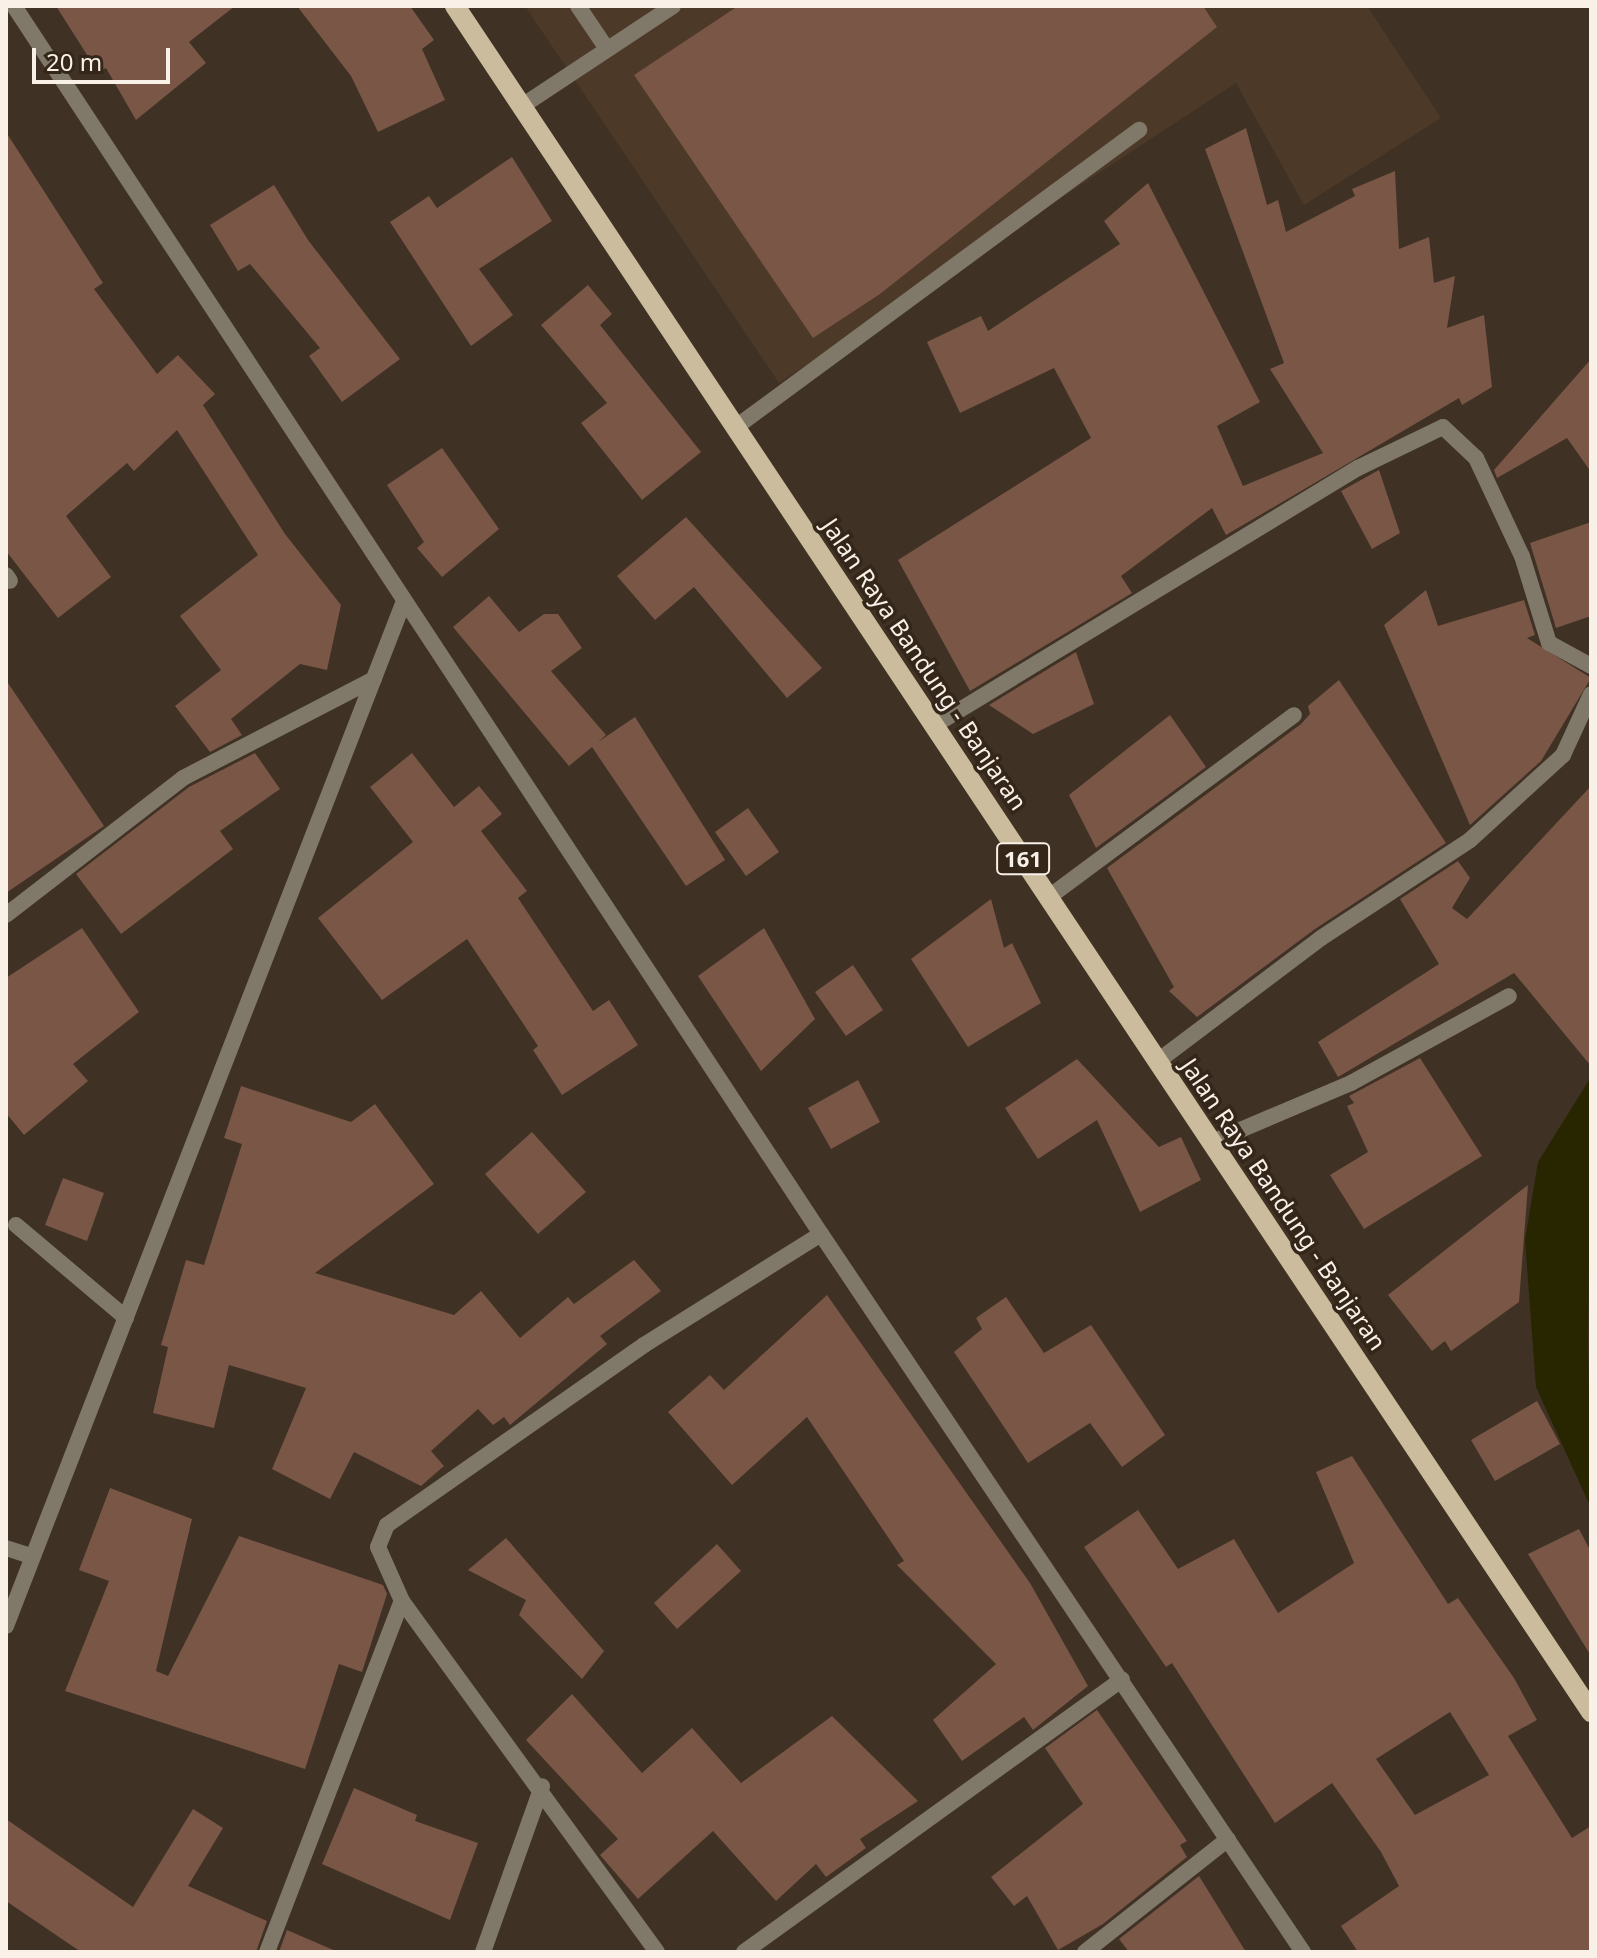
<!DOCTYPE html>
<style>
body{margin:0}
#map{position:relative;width:1597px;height:1958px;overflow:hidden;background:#3f3124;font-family:"Noto Sans",sans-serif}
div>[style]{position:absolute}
.built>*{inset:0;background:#4c3927}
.water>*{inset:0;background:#282501}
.building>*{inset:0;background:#795646}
.lane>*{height:16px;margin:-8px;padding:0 8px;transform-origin:8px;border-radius:8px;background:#807869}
.street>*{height:16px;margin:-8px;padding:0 8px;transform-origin:8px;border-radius:8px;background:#807869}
.primary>*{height:20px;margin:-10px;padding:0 10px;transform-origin:10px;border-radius:10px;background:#cbbc9d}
span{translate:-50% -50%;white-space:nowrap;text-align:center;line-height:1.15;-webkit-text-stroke:7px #34271a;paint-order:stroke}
.shield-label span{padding:2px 6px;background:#34271a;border:2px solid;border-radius:6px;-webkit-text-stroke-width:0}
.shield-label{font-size:22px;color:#f9f0e8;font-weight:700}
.street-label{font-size:24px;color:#f9f0e8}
.frame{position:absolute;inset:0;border:8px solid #f9f0e8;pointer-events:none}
.scale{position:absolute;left:32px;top:48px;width:138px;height:36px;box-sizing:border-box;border:4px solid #f9f0e8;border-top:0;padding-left:10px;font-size:24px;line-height:28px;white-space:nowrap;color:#f9f0e8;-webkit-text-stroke:6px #34271a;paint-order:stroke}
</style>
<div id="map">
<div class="built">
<div style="clip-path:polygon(525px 6px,1367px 6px,1441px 118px,1304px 205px,1236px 83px,779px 383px)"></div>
</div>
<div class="water">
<div style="clip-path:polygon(1591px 1077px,1588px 1342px,1591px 1508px,1536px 1387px,1525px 1240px,1538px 1162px)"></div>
</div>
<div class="building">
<div style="clip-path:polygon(56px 6px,235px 6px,189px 42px,206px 63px,136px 120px,106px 68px,98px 72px)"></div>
<div style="clip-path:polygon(297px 6px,410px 6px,434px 40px,422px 49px,445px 100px,378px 132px,351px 76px)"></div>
<div style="clip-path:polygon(738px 6px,1203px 6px,1217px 27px,880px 294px,813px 338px,634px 75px)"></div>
<div style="clip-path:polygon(1246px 128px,1267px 205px,1278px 200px,1286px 232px,1355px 196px,1352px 189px,1395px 171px,1399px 249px,1429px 237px,1434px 283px,1455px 276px,1447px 328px,1484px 315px,1492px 387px,1462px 405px,1459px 398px,1226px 535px,1212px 508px,1121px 576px,1132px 593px,970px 691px,898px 560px,1091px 438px,1054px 368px,960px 413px,927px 342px,981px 316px,988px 331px,1120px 244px,1104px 221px,1148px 183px,1260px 402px,1217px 426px,1243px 486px,1323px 453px,1270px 369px,1284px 363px,1205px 149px)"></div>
<div style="clip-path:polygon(6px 132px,103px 283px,94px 289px,157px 374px,178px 355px,215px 394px,203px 405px,285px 534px,341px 605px,327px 670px,300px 664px,231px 719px,242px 735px,210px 752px,175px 706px,221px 670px,180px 616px,258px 555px,177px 430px,134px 471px,127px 463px,66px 516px,111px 577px,58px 618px,6px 551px)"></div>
<div style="clip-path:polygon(512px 157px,552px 221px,479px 269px,513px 315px,471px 346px,390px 222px,429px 196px,437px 208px)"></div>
<div style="clip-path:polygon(274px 185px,308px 240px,400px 359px,342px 402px,309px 356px,320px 348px,250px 264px,238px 271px,210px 225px)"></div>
<div style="clip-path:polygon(588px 285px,612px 314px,600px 325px,701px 452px,642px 500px,581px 423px,607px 403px,541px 325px)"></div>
<div style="clip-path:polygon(1591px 359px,1591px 472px,1567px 438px,1497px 478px,1494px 470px)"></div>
<div style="clip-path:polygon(442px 448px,499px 529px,442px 577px,417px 548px,424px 542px,387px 485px)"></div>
<div style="clip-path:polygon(1379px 470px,1400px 533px,1372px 549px,1341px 491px)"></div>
<div style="clip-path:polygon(686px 517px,822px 668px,787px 698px,694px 587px,655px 620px,617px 576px)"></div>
<div style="clip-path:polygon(1591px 522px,1591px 616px,1556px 628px,1530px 543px)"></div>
<div style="clip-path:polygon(1426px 590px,1438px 626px,1524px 600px,1535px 635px,1527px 638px,1591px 678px,1541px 761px,1470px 825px,1384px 625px)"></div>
<div style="clip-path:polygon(489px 596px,519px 632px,544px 614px,558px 614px,582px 648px,551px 671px,606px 735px,598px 742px,635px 717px,725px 860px,686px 886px,592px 747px,569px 766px,453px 627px)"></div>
<div style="clip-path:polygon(1076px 652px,1094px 704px,1033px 734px,989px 705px)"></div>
<div style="clip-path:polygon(6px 680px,104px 826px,6px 893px)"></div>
<div style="clip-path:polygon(1339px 680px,1446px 843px,1315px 929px,1197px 1017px,1169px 991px,1174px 987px,1107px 868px,1301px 724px,1310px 714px,1308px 706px)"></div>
<div style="clip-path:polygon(1170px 715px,1206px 767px,1096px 848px,1069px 795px)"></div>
<div style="clip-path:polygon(255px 753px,280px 789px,220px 831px,233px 849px,121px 934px,76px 874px,189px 787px)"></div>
<div style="clip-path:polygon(412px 753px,454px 807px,479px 786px,502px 814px,481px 831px,527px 891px,518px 898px,593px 1011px,609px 1000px,638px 1045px,562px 1095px,533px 1050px,538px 1046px,467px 939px,382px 1000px,318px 918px,413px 842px,370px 787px)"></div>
<div style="clip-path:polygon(1591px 786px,1591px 1066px,1514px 973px,1338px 1077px,1318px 1042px,1439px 964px,1400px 899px,1458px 861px,1470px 878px,1452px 908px,1467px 919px)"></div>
<div style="clip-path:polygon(748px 808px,779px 852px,746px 876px,715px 832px)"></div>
<div style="clip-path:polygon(991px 899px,1004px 948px,1012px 943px,1041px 1003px,968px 1047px,911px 959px)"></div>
<div style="clip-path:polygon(82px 928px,139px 1012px,73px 1064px,88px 1081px,24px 1135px,6px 1113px,6px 978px)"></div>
<div style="clip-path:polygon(764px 928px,815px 1019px,761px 1071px,698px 976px)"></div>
<div style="clip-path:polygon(853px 965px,883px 1010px,846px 1036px,815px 992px)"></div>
<div style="clip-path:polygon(1420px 1058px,1482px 1156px,1364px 1229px,1330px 1175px,1368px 1152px,1347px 1106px,1354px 1103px,1349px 1096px)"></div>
<div style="clip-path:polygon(1077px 1059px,1159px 1147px,1181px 1137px,1201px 1180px,1140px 1212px,1097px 1120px,1038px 1159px,1005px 1108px)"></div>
<div style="clip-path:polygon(858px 1080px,880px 1122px,831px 1149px,808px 1108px)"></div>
<div style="clip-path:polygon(241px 1086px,351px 1122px,375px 1104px,434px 1184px,315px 1273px,454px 1315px,481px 1291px,520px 1338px,568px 1297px,574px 1304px,634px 1260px,661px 1291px,600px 1336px,607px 1344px,510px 1425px,504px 1417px,493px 1425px,478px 1409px,431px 1451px,444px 1466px,421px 1486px,354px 1452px,330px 1499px,272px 1469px,306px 1388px,229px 1365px,214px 1428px,153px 1413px,168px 1347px,161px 1345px,186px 1260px,204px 1265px,242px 1144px,224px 1138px)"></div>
<div style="clip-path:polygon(532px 1132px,586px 1192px,538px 1234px,485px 1174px)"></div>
<div style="clip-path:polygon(63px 1178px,104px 1193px,87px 1241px,45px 1225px)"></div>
<div style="clip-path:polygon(1528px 1185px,1519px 1302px,1451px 1351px,1445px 1341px,1432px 1351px,1388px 1295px)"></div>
<div style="clip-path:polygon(827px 1295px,1030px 1583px,1088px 1686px,1033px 1730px,1024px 1717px,962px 1761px,933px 1720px,996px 1664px,897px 1565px,904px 1561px,807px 1417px,732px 1485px,668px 1412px,710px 1375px,724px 1390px)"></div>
<div style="clip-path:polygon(1006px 1297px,1044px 1353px,1091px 1325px,1165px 1435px,1122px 1467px,1090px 1423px,1028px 1463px,954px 1352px,982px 1329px,976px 1318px)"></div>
<div style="clip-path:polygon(1537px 1401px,1560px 1444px,1495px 1481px,1471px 1440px)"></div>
<div style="clip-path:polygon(evenodd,1352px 1456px,1448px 1604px,1458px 1598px,1514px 1678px,1537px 1720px,1508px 1736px,1572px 1838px,1591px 1826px,1591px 1952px,1358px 1952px,1341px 1926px,1399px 1886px,1381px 1852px,1332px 1783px,1275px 1823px,1172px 1663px,1166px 1667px,1084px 1547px,1138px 1510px,1178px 1569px,1234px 1539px,1278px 1613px,1354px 1563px,1316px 1472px,1352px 1456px,1450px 1712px,1489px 1775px,1415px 1815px,1376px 1759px,1450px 1712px)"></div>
<div style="clip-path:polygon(110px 1488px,192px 1519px,156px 1671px,168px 1676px,239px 1536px,383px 1585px,387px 1594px,362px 1672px,339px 1664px,305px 1769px,65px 1691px,109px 1581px,79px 1570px)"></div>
<div style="clip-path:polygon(1579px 1529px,1591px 1552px,1591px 1656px,1528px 1554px)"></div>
<div style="clip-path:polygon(506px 1538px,604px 1651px,582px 1679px,519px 1615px,526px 1600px,468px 1570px)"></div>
<div style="clip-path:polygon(717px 1544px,741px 1571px,677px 1629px,654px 1603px)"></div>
<div style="clip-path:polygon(572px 1694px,642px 1773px,692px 1728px,741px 1783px,832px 1716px,918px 1801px,860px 1839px,866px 1848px,826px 1877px,816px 1864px,776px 1901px,713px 1831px,638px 1899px,600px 1855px,618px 1839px,526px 1740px)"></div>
<div style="clip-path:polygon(1097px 1710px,1187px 1841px,1180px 1845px,1187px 1857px,1103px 1924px,1058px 1950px,1027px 1896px,1014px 1906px,991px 1877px,1083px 1804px,1045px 1748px)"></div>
<div style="clip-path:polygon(354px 1788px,417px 1815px,415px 1821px,478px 1843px,450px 1920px,322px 1864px)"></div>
<div style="clip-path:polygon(193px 1809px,223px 1828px,188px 1886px,267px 1921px,256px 1952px,81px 1952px,6px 1901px,6px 1819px,133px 1907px)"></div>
<div style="clip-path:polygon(1199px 1876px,1246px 1952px,1129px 1952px,1119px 1939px)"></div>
<div style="clip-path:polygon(287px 1930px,338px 1952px,279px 1952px)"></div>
</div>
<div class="lane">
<div style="left:578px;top:6px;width:52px;rotate:56deg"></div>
<div style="left:522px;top:106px;width:181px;rotate:-33.5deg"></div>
<div style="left:736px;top:427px;width:501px;rotate:-36.39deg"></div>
</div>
<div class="street">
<div style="left:14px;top:6px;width:1469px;rotate:56.69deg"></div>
<div style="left:821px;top:1234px;width:865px;rotate:56.13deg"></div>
<div style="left:6px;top:575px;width:7px;rotate:56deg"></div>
<div style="left:935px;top:725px;width:495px;rotate:-31.3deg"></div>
<div style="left:1358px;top:468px;width:94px;rotate:-25.8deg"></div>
<div style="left:1443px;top:427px;width:45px;rotate:43.2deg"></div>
<div style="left:1476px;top:458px;width:108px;rotate:64.9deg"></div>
<div style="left:1522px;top:556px;width:91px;rotate:72.8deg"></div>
<div style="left:1549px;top:643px;width:48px;rotate:28.7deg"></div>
<div style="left:1049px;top:897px;width:305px;rotate:-36.6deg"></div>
<div style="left:6px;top:915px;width:224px;rotate:-37.7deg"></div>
<div style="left:183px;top:778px;width:215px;rotate:-27.4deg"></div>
<div style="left:1158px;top:1061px;width:204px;rotate:-37deg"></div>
<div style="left:1321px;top:938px;width:178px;rotate:-33.3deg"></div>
<div style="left:1470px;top:840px;width:126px;rotate:-42.4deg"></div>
<div style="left:1563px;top:755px;width:67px;rotate:-65.3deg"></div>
<div style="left:1212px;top:1142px;width:151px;rotate:-23deg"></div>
<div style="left:1351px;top:1083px;width:180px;rotate:-28.8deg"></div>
<div style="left:16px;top:1225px;width:144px;rotate:40.2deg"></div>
<div style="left:6px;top:1548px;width:28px;rotate:18deg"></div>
<div style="left:6px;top:1626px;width:1100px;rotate:-68.78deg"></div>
<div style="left:267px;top:1952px;width:376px;rotate:-69deg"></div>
<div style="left:483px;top:1952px;width:176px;rotate:-70.4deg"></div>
<div style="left:657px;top:1952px;width:434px;rotate:-126deg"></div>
<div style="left:402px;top:1601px;width:59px;rotate:-114deg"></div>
<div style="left:378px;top:1547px;width:24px;rotate:-68deg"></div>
<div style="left:387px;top:1525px;width:314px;rotate:-35deg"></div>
<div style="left:644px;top:1345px;width:209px;rotate:-32.1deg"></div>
<div style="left:744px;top:1952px;width:466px;rotate:-35.8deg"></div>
<div style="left:1085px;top:1952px;width:182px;rotate:-38.3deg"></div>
</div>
<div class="primary">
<div style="left:455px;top:6px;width:2050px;rotate:56.34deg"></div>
</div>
<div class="shield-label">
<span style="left:1023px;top:859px">161</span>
</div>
<div class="street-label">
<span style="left:925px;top:664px;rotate:56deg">Jalan Raya Bandung - Banjaran</span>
<span style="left:1284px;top:1204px;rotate:56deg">Jalan Raya Bandung - Banjaran</span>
</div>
<div class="frame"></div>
<div class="scale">20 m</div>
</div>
